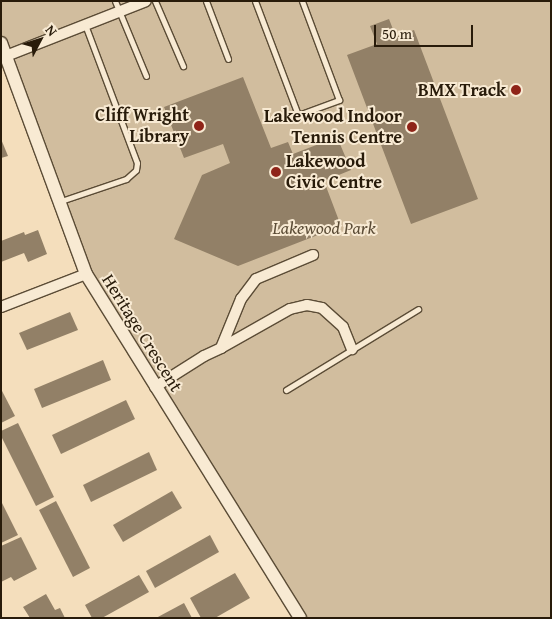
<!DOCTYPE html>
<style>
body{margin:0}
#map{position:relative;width:552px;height:619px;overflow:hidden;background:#f4debc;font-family:"Gentium Book Plus",serif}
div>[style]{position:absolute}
.green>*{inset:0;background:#d1bd9e}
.building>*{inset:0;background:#928067}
.roads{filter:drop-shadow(1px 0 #5b4c36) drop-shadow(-1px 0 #5b4c36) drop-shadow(0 1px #5b4c36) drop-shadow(0 -1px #5b4c36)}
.service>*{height:5px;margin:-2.5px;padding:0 2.5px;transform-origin:2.5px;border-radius:2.5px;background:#f8ead3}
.minor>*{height:10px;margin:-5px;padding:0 5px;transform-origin:5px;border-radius:5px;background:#f8ead3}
.tertiary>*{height:12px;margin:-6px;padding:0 6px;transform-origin:6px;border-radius:6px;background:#f8ead3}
.dots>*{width:14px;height:14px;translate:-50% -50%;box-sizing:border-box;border:2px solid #f8ead3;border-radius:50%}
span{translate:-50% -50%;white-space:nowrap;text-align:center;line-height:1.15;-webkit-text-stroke:4px #f8ead3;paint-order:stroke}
.poi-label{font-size:18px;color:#281b0a;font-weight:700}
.right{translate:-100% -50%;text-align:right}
.left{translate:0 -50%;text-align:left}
.park-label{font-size:18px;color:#5b4c36;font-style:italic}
.street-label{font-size:18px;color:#281b0a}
.frame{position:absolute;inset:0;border:2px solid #281b0a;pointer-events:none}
.north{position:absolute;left:15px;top:15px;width:50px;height:50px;-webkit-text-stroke:4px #f8ead3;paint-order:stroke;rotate:50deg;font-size:14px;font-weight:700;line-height:20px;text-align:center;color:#281b0a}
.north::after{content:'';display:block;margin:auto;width:18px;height:22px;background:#281b0a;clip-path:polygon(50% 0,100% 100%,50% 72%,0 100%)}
.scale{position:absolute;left:374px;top:25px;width:99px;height:22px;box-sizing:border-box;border:2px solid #281b0a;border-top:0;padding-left:6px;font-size:15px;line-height:18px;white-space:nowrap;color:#281b0a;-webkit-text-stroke:4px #f8ead3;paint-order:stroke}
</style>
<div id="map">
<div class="green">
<div style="clip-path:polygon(1px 1px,551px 1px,551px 618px,303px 618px,86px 274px,1px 43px)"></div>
</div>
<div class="building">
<div style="clip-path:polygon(389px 19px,396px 37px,414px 30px,478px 199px,411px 224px,347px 55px,377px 44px,370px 26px)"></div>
<div style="clip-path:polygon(243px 77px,271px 148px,288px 142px,293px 154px,337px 137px,351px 170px,324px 181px,341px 226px,238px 266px,174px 239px,202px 175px,230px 163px,223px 144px,184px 158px,164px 107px)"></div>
<div style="clip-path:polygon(1px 139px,8px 156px,1px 158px)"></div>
<div style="clip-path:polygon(38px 230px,47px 254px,28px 262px,24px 253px,1px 262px,1px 241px,24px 232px,25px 235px)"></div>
<div style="clip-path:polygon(70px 312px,78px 330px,27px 350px,19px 333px)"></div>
<div style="clip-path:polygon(103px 360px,111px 380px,42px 408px,34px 389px)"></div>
<div style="clip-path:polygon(1px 389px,15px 416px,1px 423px)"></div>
<div style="clip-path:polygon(126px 400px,135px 419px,61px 454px,52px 435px)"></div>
<div style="clip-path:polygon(18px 423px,54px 497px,36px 506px,1px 436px,1px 431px)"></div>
<div style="clip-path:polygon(149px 452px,157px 470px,91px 502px,83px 485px)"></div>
<div style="clip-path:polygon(172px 491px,182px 508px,123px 542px,113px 525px)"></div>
<div style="clip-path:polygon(1px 501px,18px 535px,1px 543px)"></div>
<div style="clip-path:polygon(56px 501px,90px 568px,73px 577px,39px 510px)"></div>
<div style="clip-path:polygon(210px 535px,219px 552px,155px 588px,146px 571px)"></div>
<div style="clip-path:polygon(21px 537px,37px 569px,14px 581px,11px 577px,1px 582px,1px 546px)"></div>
<div style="clip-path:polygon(235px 573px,250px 598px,215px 618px,201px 618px,190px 598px)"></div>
<div style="clip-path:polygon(139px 575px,149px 592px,102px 618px,92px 618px,85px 605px)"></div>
<div style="clip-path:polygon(46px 594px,55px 610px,60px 608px,65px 618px,30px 618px,23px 607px)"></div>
<div style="clip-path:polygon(184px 603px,192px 618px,156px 618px)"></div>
</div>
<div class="roads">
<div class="service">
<div style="left:115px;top:1px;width:81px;rotate:67.5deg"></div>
<div style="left:155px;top:1px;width:71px;rotate:66.7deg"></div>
<div style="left:206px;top:1px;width:62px;rotate:69.2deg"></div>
<div style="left:255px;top:1px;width:122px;rotate:69.3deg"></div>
<div style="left:298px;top:115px;width:44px;rotate:-20.1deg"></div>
<div style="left:339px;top:100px;width:106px;rotate:-110.5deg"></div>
<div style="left:61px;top:201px;width:69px;rotate:-18.7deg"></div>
<div style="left:126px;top:179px;width:13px;rotate:-42deg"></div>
<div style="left:136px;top:170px;width:7px;rotate:-82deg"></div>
<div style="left:137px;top:163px;width:147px;rotate:-110.6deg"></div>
<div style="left:286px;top:390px;width:155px;rotate:-31.5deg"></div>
</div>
<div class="minor">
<div style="left:6px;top:56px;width:150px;rotate:-21.4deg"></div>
<div style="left:1px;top:307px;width:91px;rotate:-21.2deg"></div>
<div style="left:221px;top:348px;width:79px;rotate:-29.5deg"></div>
<div style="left:290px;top:309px;width:17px;rotate:-13deg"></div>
<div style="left:307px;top:305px;width:15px;rotate:11deg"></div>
<div style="left:322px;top:308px;width:28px;rotate:42deg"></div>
<div style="left:343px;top:327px;width:24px;rotate:68deg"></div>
<div style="left:155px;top:387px;width:58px;rotate:-32.3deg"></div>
<div style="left:204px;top:356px;width:19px;rotate:-25deg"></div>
<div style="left:221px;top:348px;width:53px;rotate:-67.8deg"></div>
<div style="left:241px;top:299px;width:25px;rotate:-53deg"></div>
<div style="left:256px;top:279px;width:62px;rotate:-22.8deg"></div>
</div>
<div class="tertiary">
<div style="left:1px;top:43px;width:246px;rotate:69.8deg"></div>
<div style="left:86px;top:274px;width:405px;rotate:58.1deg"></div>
</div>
</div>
<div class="dots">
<div style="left:516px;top:90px;background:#8f2418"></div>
<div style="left:199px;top:126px;background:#8f2418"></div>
<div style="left:412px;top:127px;background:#8f2418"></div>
<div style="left:276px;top:172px;background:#8f2418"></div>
</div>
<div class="poi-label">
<span class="right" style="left:506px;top:90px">BMX Track</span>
<span class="right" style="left:189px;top:126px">Cliff Wright<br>Library</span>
<span class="right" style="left:402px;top:127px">Lakewood Indoor<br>Tennis Centre</span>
<span class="left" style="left:286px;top:172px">Lakewood<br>Civic Centre</span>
</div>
<div class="park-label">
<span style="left:324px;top:228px">Lakewood Park</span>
</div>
<div class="street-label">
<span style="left:142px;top:333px;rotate:58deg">Heritage Crescent</span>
</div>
<div class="frame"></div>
<div class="north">N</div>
<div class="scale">50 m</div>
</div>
